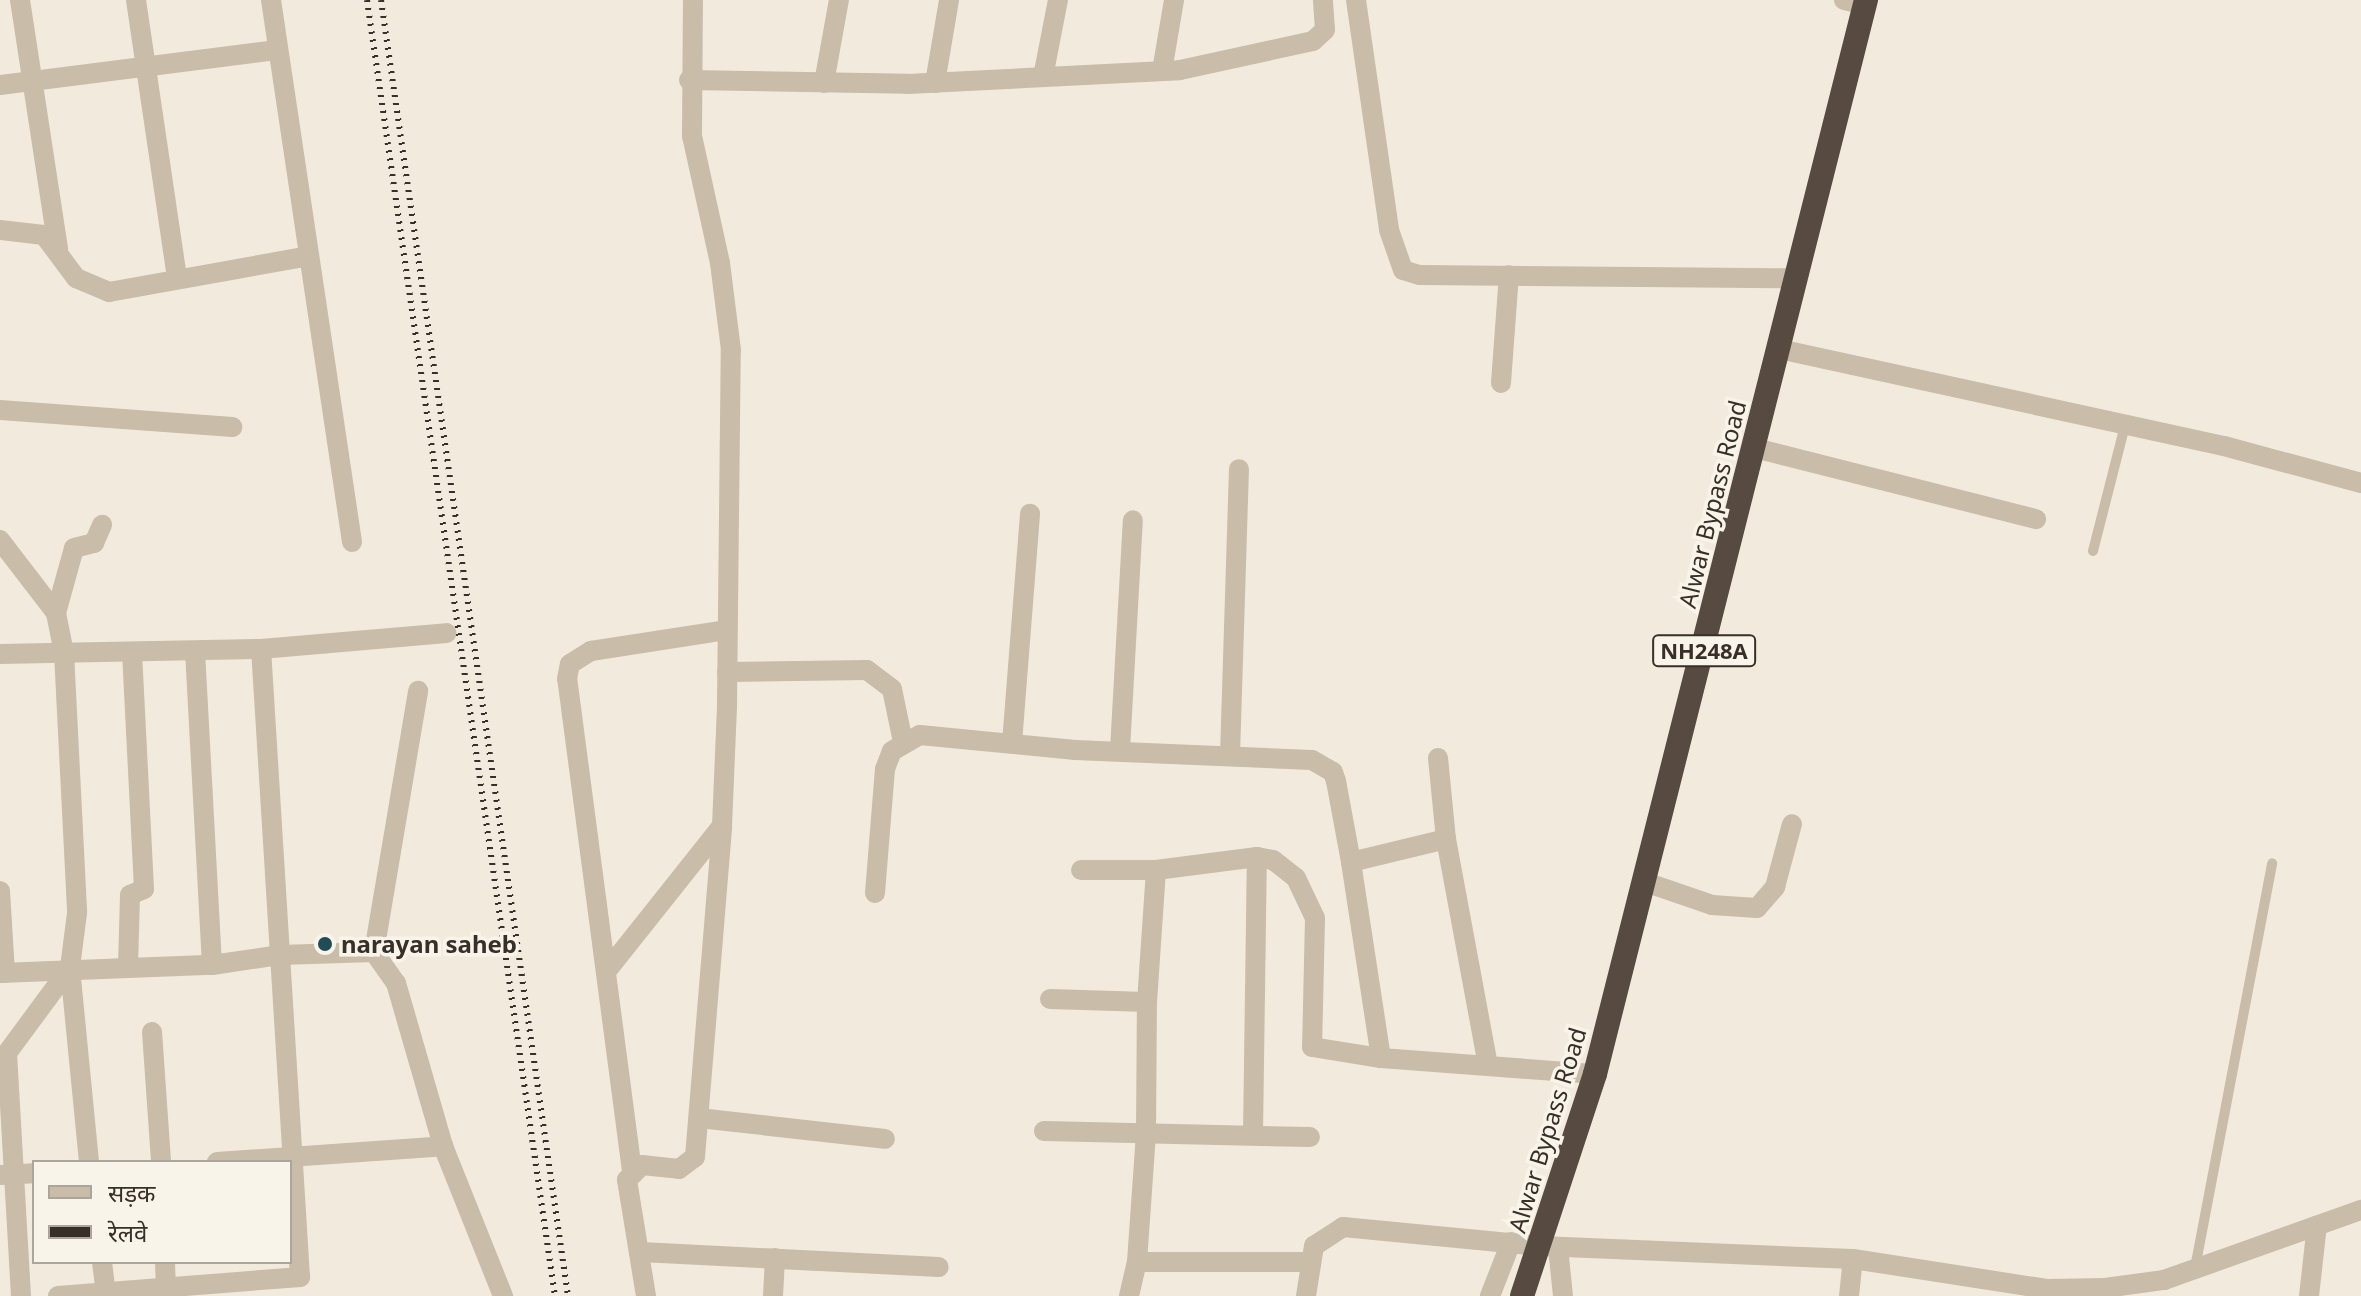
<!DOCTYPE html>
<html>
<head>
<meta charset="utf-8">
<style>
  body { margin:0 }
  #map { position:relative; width:2361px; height:1296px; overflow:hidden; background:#f2ebdd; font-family:"Noto Sans","Noto Sans Devanagari",sans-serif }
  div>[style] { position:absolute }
  .lane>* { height:10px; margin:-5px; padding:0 5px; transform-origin:5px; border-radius:5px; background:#c9bca9 }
  .street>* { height:20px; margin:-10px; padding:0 10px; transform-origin:10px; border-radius:10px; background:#c9bca9 }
  .highway>* { height:24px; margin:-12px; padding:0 12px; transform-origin:12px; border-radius:12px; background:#574a40 }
  .rail>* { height:6px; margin-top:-3px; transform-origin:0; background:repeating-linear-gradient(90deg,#372f29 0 2px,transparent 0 8px) }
  .dots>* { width:22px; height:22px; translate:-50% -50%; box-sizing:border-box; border:4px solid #f9f4e9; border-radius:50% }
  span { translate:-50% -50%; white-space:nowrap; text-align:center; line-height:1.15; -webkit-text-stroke:7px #f9f4e9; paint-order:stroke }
  .shield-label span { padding:2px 6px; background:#f9f4e9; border:2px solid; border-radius:6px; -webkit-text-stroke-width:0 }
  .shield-label { font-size:22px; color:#372f29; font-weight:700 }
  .street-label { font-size:24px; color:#372f29 }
  .poi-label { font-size:24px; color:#372f29; font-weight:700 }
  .left { translate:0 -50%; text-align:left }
  .legend { position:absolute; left:32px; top:1160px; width:260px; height:104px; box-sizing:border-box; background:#f9f4e9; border:2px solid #aba59c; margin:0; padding:10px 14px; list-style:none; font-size:24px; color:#372f29 }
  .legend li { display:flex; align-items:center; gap:16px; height:40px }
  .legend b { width:40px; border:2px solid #aba59c }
</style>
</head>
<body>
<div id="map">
  <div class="lane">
    <i style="left:2093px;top:551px;width:130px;rotate:-75.7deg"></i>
    <i style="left:2195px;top:1268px;width:412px;rotate:-79.2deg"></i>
  </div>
  <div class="street">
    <i style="left:20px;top:0;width:252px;rotate:81.3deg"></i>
    <i style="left:136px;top:0;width:280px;rotate:81.6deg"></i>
    <i style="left:271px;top:0;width:548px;rotate:81.5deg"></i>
    <i style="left:1356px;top:0;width:232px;rotate:81.8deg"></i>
    <i style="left:1389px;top:230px;width:42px;rotate:70.7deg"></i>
    <i style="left:1403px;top:270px;width:17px;rotate:17deg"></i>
    <i style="left:1419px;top:275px;width:377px;rotate:0.5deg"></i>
    <i style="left:1844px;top:0;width:22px;rotate:13deg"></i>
    <i style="left:1162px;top:71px;width:72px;rotate:-80.4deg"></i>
    <i style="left:1043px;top:77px;width:78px;rotate:-79deg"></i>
    <i style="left:689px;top:80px;width:219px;rotate:1deg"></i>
    <i style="left:908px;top:84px;width:272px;rotate:-2.9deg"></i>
    <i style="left:1180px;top:70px;width:136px;rotate:-12.3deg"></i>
    <i style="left:1313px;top:41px;width:16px;rotate:-43deg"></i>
    <i style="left:1325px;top:30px;width:30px;rotate:-94deg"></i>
    <i style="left:824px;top:83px;width:84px;rotate:-79.8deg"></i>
    <i style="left:935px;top:83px;width:84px;rotate:-80.4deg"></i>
    <i style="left:0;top:85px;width:280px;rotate:-7.2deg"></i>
    <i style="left:0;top:230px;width:44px;rotate:6.5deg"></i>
    <i style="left:44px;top:235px;width:54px;rotate:53.3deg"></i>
    <i style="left:76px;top:278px;width:36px;rotate:23deg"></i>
    <i style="left:109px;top:292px;width:203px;rotate:-10.2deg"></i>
    <i style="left:1779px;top:349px;width:455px;rotate:12.3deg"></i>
    <i style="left:2224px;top:446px;width:142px;rotate:15.1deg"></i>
    <i style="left:1501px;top:383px;width:108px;rotate:-85.8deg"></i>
    <i style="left:0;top:410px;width:233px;rotate:4.2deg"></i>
    <i style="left:1755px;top:448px;width:290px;rotate:14.2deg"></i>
    <i style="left:0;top:540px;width:92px;rotate:52.5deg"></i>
    <i style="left:56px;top:613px;width:41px;rotate:78.7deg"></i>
    <i style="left:64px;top:653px;width:260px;rotate:87.1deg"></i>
    <i style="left:77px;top:913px;width:55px;rotate:97.3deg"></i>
    <i style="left:70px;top:968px;width:195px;rotate:84.4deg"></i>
    <i style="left:56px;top:613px;width:67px;rotate:-74.5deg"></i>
    <i style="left:74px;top:548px;width:21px;rotate:-14deg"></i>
    <i style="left:94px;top:543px;width:20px;rotate:-66deg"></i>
    <i style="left:195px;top:651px;width:314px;rotate:86.9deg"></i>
    <i style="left:0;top:654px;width:261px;rotate:-1.1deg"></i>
    <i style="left:261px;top:649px;width:186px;rotate:-4.9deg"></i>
    <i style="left:727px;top:672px;width:140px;rotate:-0.8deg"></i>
    <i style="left:867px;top:670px;width:31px;rotate:37deg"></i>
    <i style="left:892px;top:689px;width:54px;rotate:78.3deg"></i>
    <i style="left:1012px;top:743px;width:230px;rotate:-85.5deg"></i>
    <i style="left:1120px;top:750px;width:230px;rotate:-86.8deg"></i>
    <i style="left:1230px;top:755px;width:286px;rotate:-88.2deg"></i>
    <i style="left:1438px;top:758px;width:81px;rotate:84.4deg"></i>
    <i style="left:1446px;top:839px;width:230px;rotate:79.5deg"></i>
    <i style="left:1351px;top:862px;width:198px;rotate:81.3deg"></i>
    <i style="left:1081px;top:870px;width:75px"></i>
    <i style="left:1156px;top:870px;width:102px;rotate:-7.3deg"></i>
    <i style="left:1257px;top:857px;width:16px;rotate:11deg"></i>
    <i style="left:1273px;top:860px;width:29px;rotate:38deg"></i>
    <i style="left:1296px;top:878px;width:44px;rotate:64.6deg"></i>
    <i style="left:1315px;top:918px;width:129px;rotate:91.3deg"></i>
    <i style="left:1312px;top:1047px;width:70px;rotate:9.1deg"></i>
    <i style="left:1381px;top:1058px;width:215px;rotate:4.3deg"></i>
    <i style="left:1645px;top:882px;width:71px;rotate:18.9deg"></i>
    <i style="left:1712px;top:905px;width:45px;rotate:3.8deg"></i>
    <i style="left:1757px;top:908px;width:28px;rotate:-49deg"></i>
    <i style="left:1775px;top:887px;width:65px;rotate:-74.9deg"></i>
    <i style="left:0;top:891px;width:82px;rotate:86.5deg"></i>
    <i style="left:875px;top:893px;width:124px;rotate:-85.4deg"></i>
    <i style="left:885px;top:769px;width:19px;rotate:-69deg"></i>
    <i style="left:892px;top:751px;width:32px;rotate:-30deg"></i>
    <i style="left:920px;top:735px;width:156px;rotate:5.5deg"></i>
    <i style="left:1075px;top:750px;width:237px;rotate:2.4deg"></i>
    <i style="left:1312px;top:760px;width:24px;rotate:30deg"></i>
    <i style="left:1333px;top:772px;width:9px;rotate:72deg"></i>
    <i style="left:1336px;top:781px;width:82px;rotate:79.5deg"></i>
    <i style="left:1351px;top:862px;width:98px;rotate:-13.6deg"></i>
    <i style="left:374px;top:952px;width:265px;rotate:-80.4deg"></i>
    <i style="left:128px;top:967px;width:72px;rotate:-88.4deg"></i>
    <i style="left:130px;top:895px;width:15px;rotate:-23deg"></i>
    <i style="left:144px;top:889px;width:237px;rotate:-92.9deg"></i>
    <i style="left:609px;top:968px;width:181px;rotate:-51.5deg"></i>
    <i style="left:0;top:973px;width:212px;rotate:-2.2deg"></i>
    <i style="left:212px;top:965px;width:69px;rotate:-8.4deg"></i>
    <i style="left:280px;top:955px;width:94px;rotate:-1.8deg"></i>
    <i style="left:374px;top:952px;width:38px;rotate:55deg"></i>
    <i style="left:396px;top:983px;width:170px;rotate:73.9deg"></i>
    <i style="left:443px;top:1146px;width:162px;rotate:68.2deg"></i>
    <i style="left:1050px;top:999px;width:97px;rotate:1.8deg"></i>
    <i style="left:152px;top:1032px;width:130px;rotate:86deg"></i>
    <i style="left:699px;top:1118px;width:187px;rotate:6.4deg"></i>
    <i style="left:1044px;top:1131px;width:266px;rotate:1.3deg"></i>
    <i style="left:1253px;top:1135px;width:278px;rotate:-89.2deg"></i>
    <i style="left:217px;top:1162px;width:227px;rotate:-4deg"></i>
    <i style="left:632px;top:1171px;width:496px;rotate:-97.5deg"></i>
    <i style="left:567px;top:679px;width:15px;rotate:-79deg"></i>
    <i style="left:570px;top:664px;width:25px;rotate:-32deg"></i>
    <i style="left:591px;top:651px;width:138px;rotate:-8.8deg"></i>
    <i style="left:0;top:1175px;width:34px;rotate:-3deg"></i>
    <i style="left:1558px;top:1247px;width:49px;rotate:84.2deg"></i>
    <i style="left:641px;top:1252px;width:298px;rotate:2.9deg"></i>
    <i style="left:102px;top:1262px;width:34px;rotate:83deg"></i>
    <i style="left:165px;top:1262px;width:26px;rotate:88deg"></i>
    <i style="left:1137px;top:1262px;width:173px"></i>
    <i style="left:21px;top:1296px;width:243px;rotate:-93.3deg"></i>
    <i style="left:7px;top:1053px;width:106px;rotate:-53.5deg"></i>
    <i style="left:58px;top:1296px;width:243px;rotate:-4.5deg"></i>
    <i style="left:300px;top:1277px;width:629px;rotate:-93.55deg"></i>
    <i style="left:646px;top:1296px;width:118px;rotate:-99.3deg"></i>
    <i style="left:627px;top:1180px;width:21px;rotate:-45deg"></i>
    <i style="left:642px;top:1165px;width:37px;rotate:6deg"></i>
    <i style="left:679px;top:1169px;width:20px;rotate:-37deg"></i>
    <i style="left:695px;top:1157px;width:332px;rotate:-85.3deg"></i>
    <i style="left:722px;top:826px;width:119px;rotate:-87.6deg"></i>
    <i style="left:727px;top:707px;width:357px;rotate:-89.4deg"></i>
    <i style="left:731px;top:350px;width:88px;rotate:-97.2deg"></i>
    <i style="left:720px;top:263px;width:130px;rotate:-102.4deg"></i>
    <i style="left:692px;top:136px;width:136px;rotate:-89.6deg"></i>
    <i style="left:773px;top:1296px;width:38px;rotate:-87deg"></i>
    <i style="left:1129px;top:1296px;width:35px;rotate:-77deg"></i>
    <i style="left:1137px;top:1262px;width:129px;rotate:-86deg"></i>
    <i style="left:1146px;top:1133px;width:131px;rotate:-89.6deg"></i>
    <i style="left:1147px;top:1002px;width:132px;rotate:-86.1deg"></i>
    <i style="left:1306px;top:1296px;width:51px;rotate:-80.9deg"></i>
    <i style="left:1314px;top:1246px;width:35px;rotate:-33deg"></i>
    <i style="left:1343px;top:1227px;width:199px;rotate:5.5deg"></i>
    <i style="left:1541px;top:1246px;width:312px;rotate:2.4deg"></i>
    <i style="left:1853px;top:1259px;width:196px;rotate:8.8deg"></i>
    <i style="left:2047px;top:1289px;width:58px;rotate:-1deg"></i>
    <i style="left:2105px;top:1288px;width:60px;rotate:-7.7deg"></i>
    <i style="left:2164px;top:1280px;width:209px;rotate:-19.6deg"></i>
    <i style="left:1490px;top:1296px;width:58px;rotate:-68.7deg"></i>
    <i style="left:1849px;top:1296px;width:37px;rotate:-84deg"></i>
    <i style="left:2309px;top:1296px;width:71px;rotate:-83.6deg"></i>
  </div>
  <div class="highway">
    <i style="left:1522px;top:1296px;width:234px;rotate:-71.8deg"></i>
    <i style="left:1595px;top:1074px;width:1108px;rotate:-75.84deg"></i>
  </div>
  <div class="rail">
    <i style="left:367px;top:0;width:1310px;rotate:81.75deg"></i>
    <i style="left:381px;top:0;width:1309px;rotate:81.79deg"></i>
  </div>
  <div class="dots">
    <i style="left:325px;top:944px;background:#1f4c57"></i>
  </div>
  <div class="shield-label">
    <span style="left:1704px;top:651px">NH248A</span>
  </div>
  <div class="street-label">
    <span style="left:1712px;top:504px;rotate:-76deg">Alwar Bypass Road</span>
    <span style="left:1547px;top:1130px;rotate:-73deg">Alwar Bypass Road</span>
  </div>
  <div class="poi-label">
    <span class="left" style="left:341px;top:944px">narayan saheb</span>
  </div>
  <ul class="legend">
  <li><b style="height:10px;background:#c9bca9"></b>सड़क</li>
  <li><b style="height:10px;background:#372f29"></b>रेलवे</li>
  </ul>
</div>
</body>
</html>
